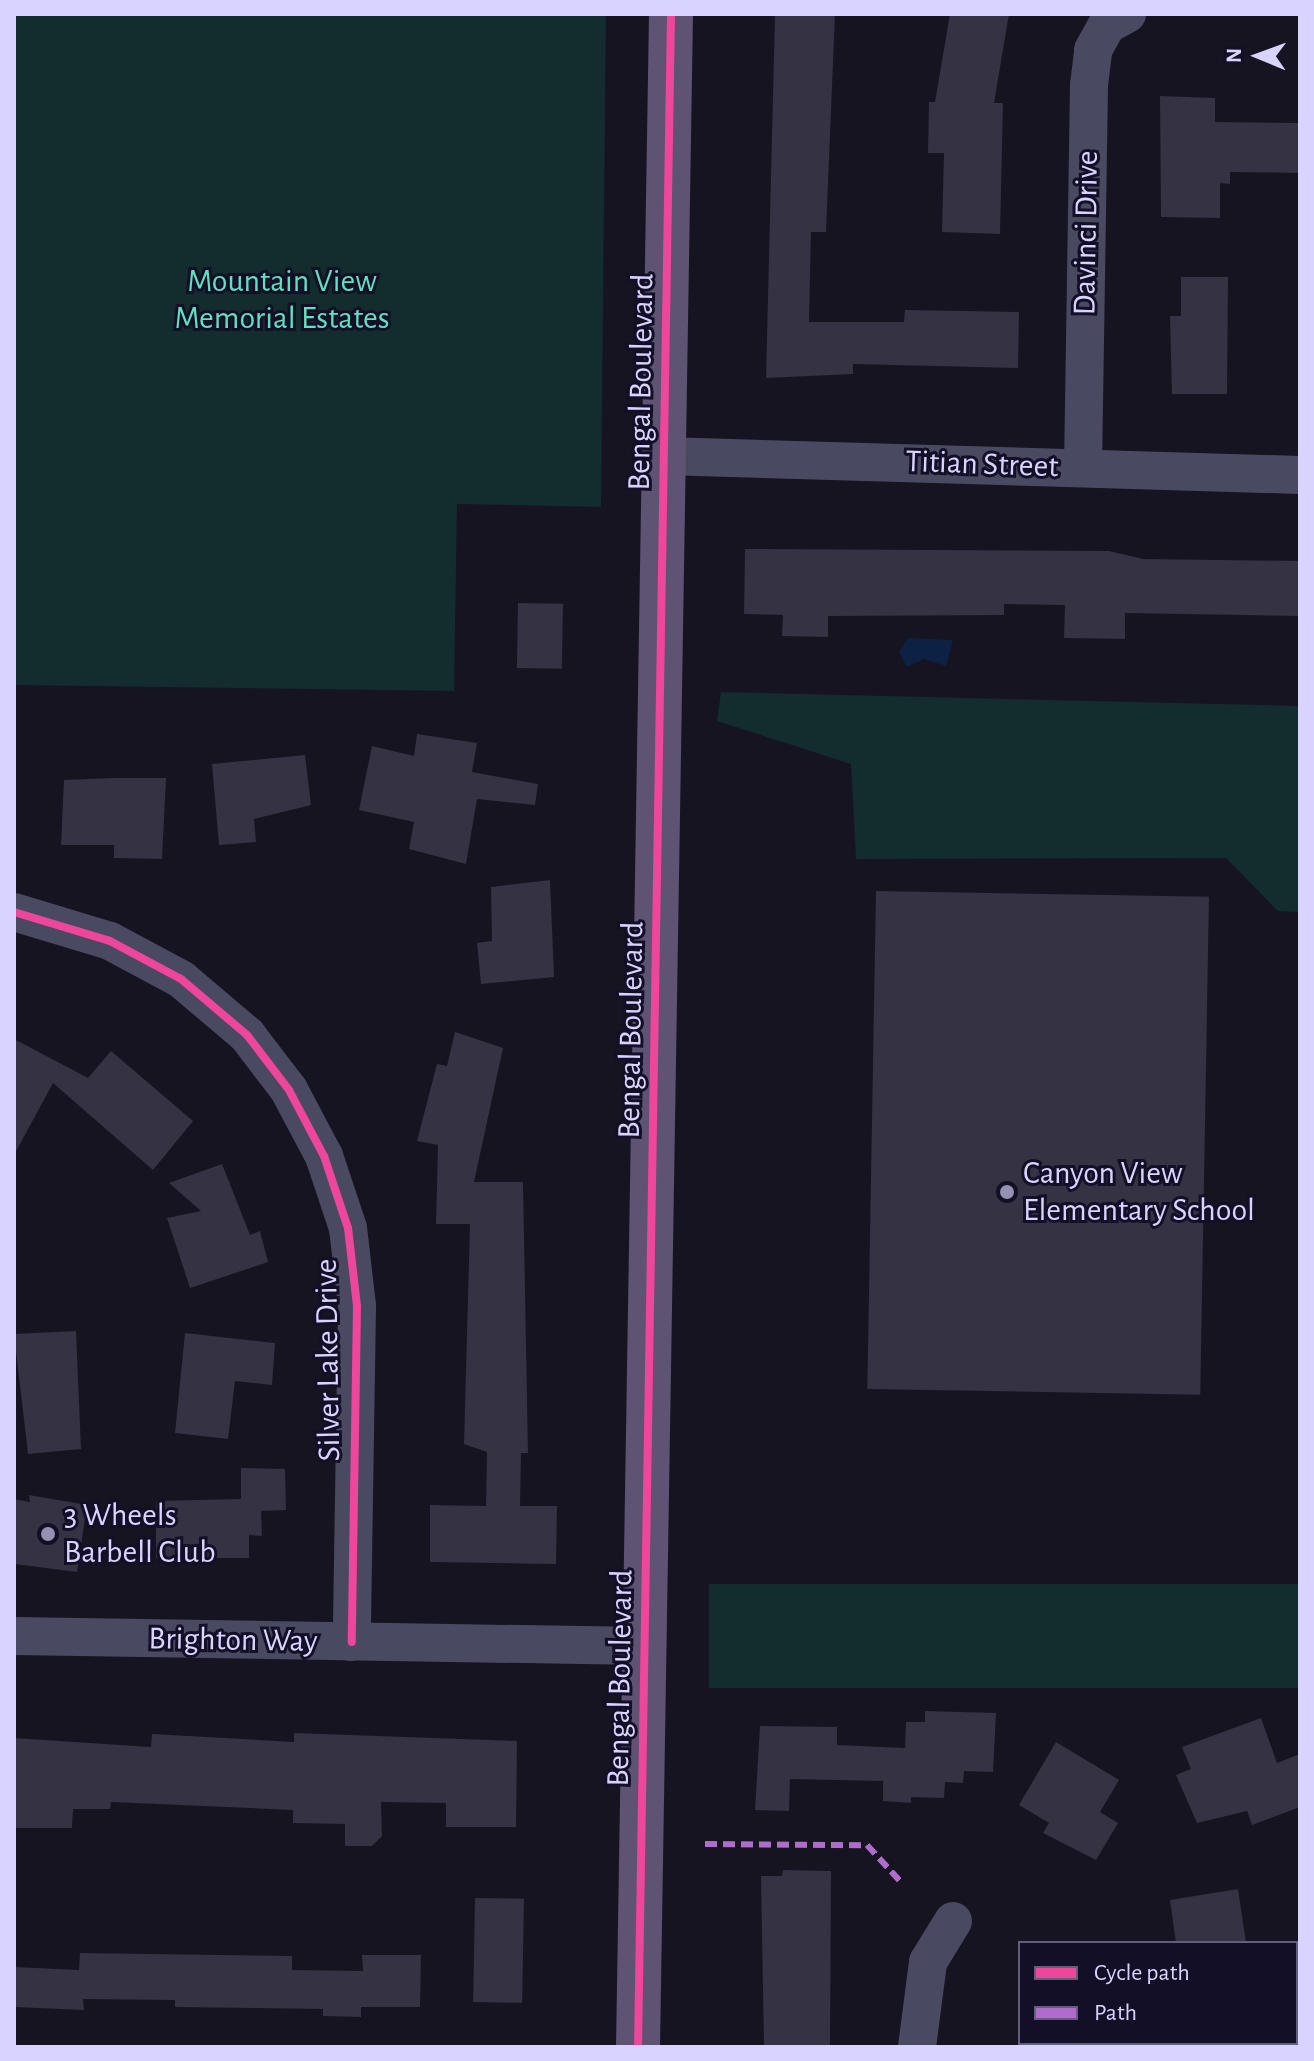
<!DOCTYPE html>
<html>
<head>
<meta charset="utf-8">
<style>
  body { margin:0 }
  #map { position:relative; width:1314px; height:2061px; overflow:hidden; background:#161421; font-family:"Alegreya Sans",sans-serif }
  div>[style] { position:absolute }
  .green>* { inset:0; background:#132c2d; transform-origin:0 0 }
  .water>* { inset:0; background:#0d2144 }
  .building>* { inset:0; background:#343243; transform-origin:0 0 }
  .minor>* { height:38px; margin:-19px; padding:0 19px; transform-origin:19px; border-radius:19px; background:#4a4962 }
  .major>* { height:44px; margin:-22px; padding:0 22px; transform-origin:22px; border-radius:22px; background:#5e5373 }
  .quiet>* { height:6px; margin-top:-3px; transform-origin:0; background:repeating-linear-gradient(90deg,#b06ccc 0 12px,transparent 0 18px) }
  .cycleway>* { height:8px; margin:-4px; padding:0 4px; transform-origin:4px; border-radius:4px; background:#ed469a }
  .dots>* { width:22px; height:22px; translate:-50% -50%; box-sizing:border-box; border:4px solid #130f26; border-radius:50% }
  span { translate:-50% -50%; white-space:nowrap; text-align:center; line-height:1.15; -webkit-text-stroke:6px #130f26; paint-order:stroke }
  .street-label { font-size:32px; color:#d9d4ff }
  .park-label { font-size:32px; color:#5fe0c0 }
  .poi-label { font-size:32px; color:#d9d4ff }
  .left { translate:0 -50%; text-align:left }
  .frame { position:absolute; inset:0; border:16px solid #d9d4ff; pointer-events:none }
  .legend { position:absolute; left:1018px; top:1941px; width:280px; height:104px; box-sizing:border-box; background:#130f26; border:2px solid #625e7d; margin:0; padding:10px 14px; list-style:none; font-size:24px; color:#d9d4ff }
  .legend li { display:flex; align-items:center; gap:16px; height:40px }
  .legend b { width:40px; border:2px solid #625e7d }
  .north { position:absolute; left:1218px; top:16px; width:80px; height:80px; -webkit-text-stroke:6px #130f26; paint-order:stroke; rotate:271deg; font-size:22px; font-weight:700; line-height:32px; text-align:center; color:#d9d4ff }
  .north::after { content:''; display:block; margin:auto; width:28px; height:36px; background:#d9d4ff; clip-path:polygon(50% 0,100% 100%,50% 72%,0 100%) }
</style>
</head>
<body>
<div id="map">
  <div class="green">
    <i style="clip-path:polygon(14px 14px,606px 14px,601px 507px,457px 504px,454px 691px,14px 685px)"></i>
    <i style="clip-path:polygon(721px 692px,1300px 706px,1300px 912px,1278px 911px,1226px 858px,856px 859px,851px 764px,717px 721px)"></i>
    <i style="left:1300px;top:1584px;width:104px;height:591px;rotate:90deg"></i>
  </div>
  <div class="water">
    <i style="clip-path:polygon(908px 638px,953px 640px,946px 666px,924px 659px,907px 667px,899px 652px)"></i>
  </div>
  <div class="building">
    <i style="clip-path:polygon(775px 14px,835px 14px,826px 232px,811px 232px,809px 322px,904px 322px,905px 310px,1019px 312px,1018px 368px,853px 364px,853px 374px,766px 378px)"></i>
    <i style="clip-path:polygon(950px 14px,1009px 14px,994px 103px,1003px 103px,1000px 234px,942px 232px,944px 153px,928px 153px,929px 102px,935px 102px)"></i>
    <i style="clip-path:polygon(1160px 96px,1215px 98px,1215px 122px,1300px 123px,1300px 173px,1230px 172px,1230px 184px,1220px 183px,1220px 218px,1161px 217px)"></i>
    <i style="clip-path:polygon(1181px 277px,1228px 277px,1227px 394px,1172px 394px,1170px 316px,1181px 316px)"></i>
    <i style="clip-path:polygon(745px 549px,1109px 551px,1143px 559px,1300px 561px,1300px 616px,1125px 613px,1125px 639px,1064px 638px,1065px 605px,1004px 604px,1004px 615px,828px 616px,828px 637px,782px 636px,783px 615px,744px 614px)"></i>
    <i style="left:518px;top:603px;width:45px;height:65px;rotate:1deg"></i>
    <i style="clip-path:polygon(417px 734px,477px 743px,472px 772px,538px 784px,535px 805px,477px 799px,466px 864px,409px 849px,414px 822px,359px 810px,372px 746px,414px 756px)"></i>
    <i style="clip-path:polygon(305px 755px,311px 805px,254px 819px,256px 842px,219px 845px,212px 764px)"></i>
    <i style="clip-path:polygon(113px 778px,166px 778px,162px 859px,114px 858px,114px 845px,61px 845px,64px 780px)"></i>
    <i style="clip-path:polygon(550px 880px,554px 977px,481px 984px,477px 943px,492px 941px,491px 887px)"></i>
    <i style="left:876px;top:891px;width:333px;height:498px;rotate:1deg"></i>
    <i style="clip-path:polygon(455px 1032px,503px 1048px,474px 1182px,523px 1182px,528px 1453px,521px 1453px,520px 1506px,557px 1506px,556px 1564px,430px 1562px,430px 1505px,486px 1506px,487px 1452px,464px 1444px,470px 1224px,436px 1224px,438px 1145px,417px 1141px,437px 1064px,447px 1066px)"></i>
    <i style="clip-path:polygon(14px 1039px,88px 1078px,111px 1051px,193px 1121px,153px 1170px,53px 1083px,14px 1155px)"></i>
    <i style="clip-path:polygon(222px 1164px,250px 1235px,260px 1231px,268px 1262px,190px 1288px,167px 1218px,201px 1211px,169px 1183px)"></i>
    <i style="clip-path:polygon(76px 1331px,81px 1449px,28px 1454px,14px 1334px)"></i>
    <i style="clip-path:polygon(185px 1333px,275px 1343px,272px 1385px,235px 1381px,228px 1439px,175px 1433px)"></i>
    <i style="clip-path:polygon(241px 1468px,285px 1469px,286px 1510px,261px 1511px,262px 1536px,249px 1535px,249px 1558px,156px 1558px,156px 1501px,241px 1499px)"></i>
    <i style="clip-path:polygon(29px 1495px,87px 1505px,77px 1572px,14px 1564px,14px 1499px,30px 1502px)"></i>
    <i style="clip-path:polygon(925px 1711px,996px 1713px,993px 1772px,964px 1771px,963px 1783px,945px 1782px,944px 1798px,911px 1797px,911px 1803px,883px 1801px,883px 1781px,790px 1779px,789px 1811px,755px 1810px,760px 1726px,837px 1727px,837px 1745px,905px 1748px,906px 1722px,925px 1722px)"></i>
    <i style="clip-path:polygon(1261px 1718px,1277px 1763px,1300px 1754px,1300px 1807px,1252px 1825px,1247px 1811px,1197px 1823px,1176px 1775px,1191px 1769px,1182px 1747px)"></i>
    <i style="clip-path:polygon(294px 1733px,517px 1741px,516px 1827px,446px 1827px,446px 1803px,381px 1802px,382px 1836px,372px 1846px,345px 1846px,345px 1824px,293px 1823px,293px 1810px,111px 1802px,110px 1809px,73px 1809px,72px 1828px,14px 1828px,14px 1738px,151px 1747px,152px 1734px,294px 1742px)"></i>
    <i style="clip-path:polygon(1056px 1742px,1119px 1780px,1100px 1812px,1118px 1823px,1096px 1860px,1043px 1833px,1049px 1823px,1019px 1805px)"></i>
    <i style="clip-path:polygon(783px 1870px,831px 1871px,830px 2047px,764px 2047px,761px 1876px,782px 1876px)"></i>
    <i style="clip-path:polygon(1238px 1889px,1246px 1943px,1176px 1943px,1170px 1900px)"></i>
    <i style="left:475px;top:1898px;width:49px;height:104px;rotate:1deg"></i>
    <i style="clip-path:polygon(80px 1953px,292px 1956px,292px 1970px,363px 1971px,362px 1955px,421px 1955px,420px 2007px,361px 2007px,361px 2017px,323px 2016px,323px 2009px,175px 2007px,175px 2000px,83px 1999px,84px 2010px,14px 2007px,14px 1967px,79px 1970px)"></i>
  </div>
  <div class="minor">
    <i style="left:664px;top:456px;width:636px;rotate:1.71deg"></i>
    <i style="left:1083px;top:468px;width:383px;rotate:-89.1deg"></i>
    <i style="left:1089px;top:85px;width:35px;rotate:-83deg"></i>
    <i style="left:1093px;top:50px;width:29px;rotate:-61deg"></i>
    <i style="left:1107px;top:25px;width:23px;rotate:-29deg"></i>
    <i style="left:14px;top:912px;width:100px;rotate:16.8deg"></i>
    <i style="left:110px;top:941px;width:81px;rotate:28.2deg"></i>
    <i style="left:181px;top:979px;width:87px;rotate:40.3deg"></i>
    <i style="left:247px;top:1035px;width:69px;rotate:52.6deg"></i>
    <i style="left:289px;top:1090px;width:75px;rotate:62.1deg"></i>
    <i style="left:324px;top:1156px;width:76px;rotate:71.6deg"></i>
    <i style="left:348px;top:1228px;width:79px;rotate:83.4deg"></i>
    <i style="left:357px;top:1306px;width:336px;rotate:90.9deg"></i>
    <i style="left:14px;top:1636px;width:629px;rotate:0.91deg"></i>
    <i style="left:917px;top:2047px;width:86px;rotate:-82.6deg"></i>
    <i style="left:928px;top:1962px;width:48px;rotate:-58.6deg"></i>
  </div>
  <div class="major">
    <i style="left:638px;top:2047px;width:2033px;rotate:-89.07deg"></i>
  </div>
  <div class="quiet">
    <i style="left:705px;top:1844px;width:162px;rotate:0.4deg"></i>
    <i style="left:867px;top:1845px;width:49px;rotate:47.5deg"></i>
  </div>
  <div class="cycleway">
    <i style="left:14px;top:912px;width:100px;rotate:16.8deg"></i>
    <i style="left:110px;top:941px;width:81px;rotate:28.2deg"></i>
    <i style="left:181px;top:979px;width:87px;rotate:40.3deg"></i>
    <i style="left:247px;top:1035px;width:69px;rotate:52.6deg"></i>
    <i style="left:289px;top:1090px;width:75px;rotate:62.1deg"></i>
    <i style="left:324px;top:1156px;width:76px;rotate:71.6deg"></i>
    <i style="left:348px;top:1228px;width:79px;rotate:83.4deg"></i>
    <i style="left:357px;top:1306px;width:336px;rotate:90.9deg"></i>
    <i style="left:638px;top:2047px;width:2033px;rotate:-89.07deg"></i>
  </div>
  <div class="dots">
    <i style="left:1007px;top:1192px;background:#9591b1"></i>
    <i style="left:48px;top:1534px;background:#9591b1"></i>
  </div>
  <div class="street-label">
    <span style="left:1086px;top:233px;rotate:-89deg">Davinci Drive</span>
    <span style="left:641px;top:382px;rotate:-89deg">Bengal Boulevard</span>
    <span style="left:982px;top:464px;rotate:2deg">Titian Street</span>
    <span style="left:631px;top:1030px;rotate:-89deg">Bengal Boulevard</span>
    <span style="left:328px;top:1360px;rotate:-91deg">Silver Lake Drive</span>
    <span style="left:233px;top:1640px;rotate:1deg">Brighton Way</span>
    <span style="left:620px;top:1678px;rotate:-89deg">Bengal Boulevard</span>
  </div>
  <div class="park-label">
    <span style="left:282px;top:300px">Mountain View<br>Memorial Estates</span>
  </div>
  <div class="poi-label">
    <span class="left" style="left:1023px;top:1192px">Canyon View<br>Elementary School</span>
    <span class="left" style="left:64px;top:1534px">3 Wheels<br>Barbell Club</span>
  </div>
  <div class="frame"></div>
  <ul class="legend">
  <li><b style="height:10px;background:#ed469a"></b>Cycle path</li>
  <li><b style="height:10px;background:#b06ccc"></b>Path</li>
  </ul>
  <div class="north">N</div>
</div>
</body>
</html>
